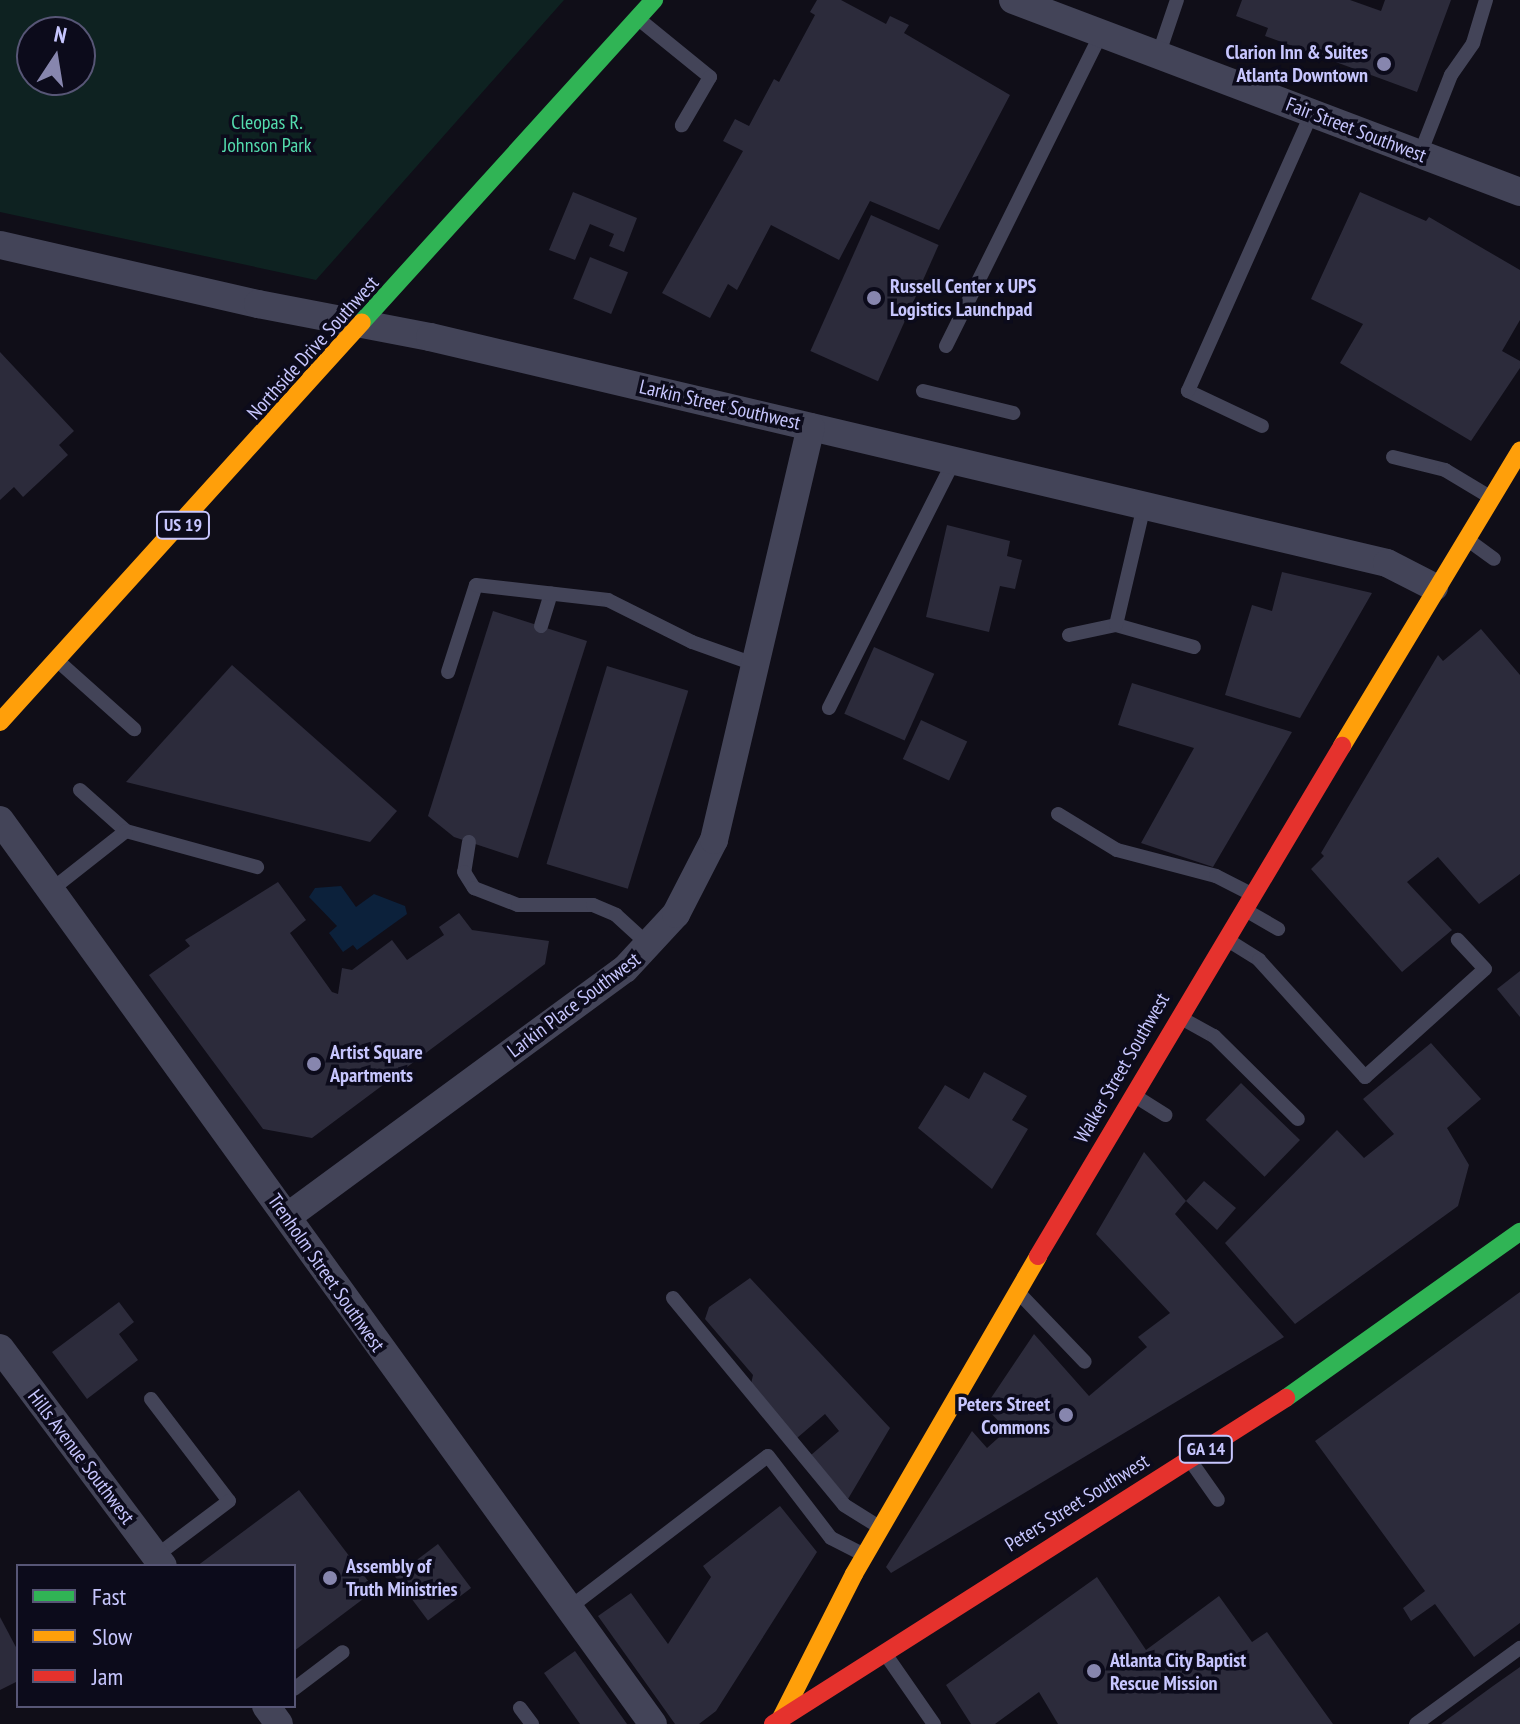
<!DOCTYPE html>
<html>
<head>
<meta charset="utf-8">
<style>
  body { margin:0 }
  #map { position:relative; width:1520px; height:1724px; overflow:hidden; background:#100e18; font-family:"PT Sans Narrow",sans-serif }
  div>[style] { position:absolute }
  .green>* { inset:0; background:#0e2221 }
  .water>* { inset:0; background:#0c213b }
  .building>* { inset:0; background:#2c2b3b; transform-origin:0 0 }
  .lane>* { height:14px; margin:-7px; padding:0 7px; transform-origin:7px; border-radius:7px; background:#434458 }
  .street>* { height:28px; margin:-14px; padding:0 14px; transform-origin:14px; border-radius:14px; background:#434458 }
  .fast>* { height:18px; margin:-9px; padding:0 9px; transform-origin:9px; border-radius:9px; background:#30b455 }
  .slow>* { height:18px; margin:-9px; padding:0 9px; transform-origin:9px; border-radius:9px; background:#ff9f0a }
  .jam>* { height:18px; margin:-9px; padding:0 9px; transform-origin:9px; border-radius:9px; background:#e5322d }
  .dots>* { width:22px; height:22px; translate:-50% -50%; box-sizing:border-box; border:4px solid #0c0b1b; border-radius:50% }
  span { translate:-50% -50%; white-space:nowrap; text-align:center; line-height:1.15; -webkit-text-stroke:7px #0c0b1b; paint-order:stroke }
  .shield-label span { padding:2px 6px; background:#0c0b1b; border:2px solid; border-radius:6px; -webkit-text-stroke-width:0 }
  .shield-label { font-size:18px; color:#c7c6fe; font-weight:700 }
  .poi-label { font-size:20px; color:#c7c6fe; font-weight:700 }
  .right { translate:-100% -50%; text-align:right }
  .left { translate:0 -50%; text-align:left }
  .park-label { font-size:20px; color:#54dcae }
  .street-label { font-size:20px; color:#c7c6fe }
  .legend { position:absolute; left:16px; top:1564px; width:280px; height:144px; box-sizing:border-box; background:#0c0b1b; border:2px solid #575676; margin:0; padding:10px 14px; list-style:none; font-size:24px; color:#c7c6fe }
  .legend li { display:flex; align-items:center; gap:16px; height:40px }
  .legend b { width:40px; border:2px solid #575676 }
  .north { position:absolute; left:16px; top:16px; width:80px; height:80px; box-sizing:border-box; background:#0c0b1b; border:2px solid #575676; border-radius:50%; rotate:12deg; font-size:22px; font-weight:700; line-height:32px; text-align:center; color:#c7c6fe }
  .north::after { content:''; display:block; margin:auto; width:28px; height:36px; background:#8786ae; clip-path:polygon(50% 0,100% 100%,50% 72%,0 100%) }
</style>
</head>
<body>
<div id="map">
  <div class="green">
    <i style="clip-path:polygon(evenodd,0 0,564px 0,316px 280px,0 212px,0 0,32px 32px,80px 32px,80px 80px,32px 80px,32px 32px)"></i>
  </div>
  <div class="water">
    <i style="clip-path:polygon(341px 886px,356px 907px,374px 894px,405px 906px,407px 914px,357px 950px,353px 945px,343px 952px,329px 933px,337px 926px,309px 897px,315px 888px)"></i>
  </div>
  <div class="building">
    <i style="clip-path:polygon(817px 0,841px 0,886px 24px,890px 16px,909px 25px,904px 33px,1010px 95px,939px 230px,870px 201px,839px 260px,771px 225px,737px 290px,728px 284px,710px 318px,662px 293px,743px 151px,723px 141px,735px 119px,749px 126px,774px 79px,779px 82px,815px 15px,810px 12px)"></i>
    <i style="clip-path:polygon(1242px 0,1350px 0,1381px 11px,1385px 0,1451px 0,1417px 92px,1265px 36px,1268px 28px,1236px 16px)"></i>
    <i style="clip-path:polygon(573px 192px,637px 218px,624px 252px,609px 246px,614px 234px,590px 224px,575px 260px,549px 250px)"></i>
    <i style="clip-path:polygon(1360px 192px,1426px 221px,1429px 217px,1520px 270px,1520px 320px,1502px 351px,1520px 361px,1520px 368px,1471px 441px,1340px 363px,1363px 324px,1311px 299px)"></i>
    <i style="left:871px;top:215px;width:74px;height:149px;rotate:24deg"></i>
    <i style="left:590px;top:257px;width:41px;height:45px;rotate:22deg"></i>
    <i style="clip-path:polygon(0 352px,74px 431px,59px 445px,68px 455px,23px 497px,14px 487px,0 500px)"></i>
    <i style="clip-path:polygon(947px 525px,1010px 541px,1007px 556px,1022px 560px,1015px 589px,1000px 586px,989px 632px,926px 617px)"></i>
    <i style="clip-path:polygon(1282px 572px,1372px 593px,1300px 718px,1225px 695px,1252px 605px,1272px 611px)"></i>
    <i style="clip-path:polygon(493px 611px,587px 641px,518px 858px,454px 837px,428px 816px)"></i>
    <i style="clip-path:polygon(1481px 629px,1520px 675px,1520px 874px,1479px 904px,1438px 857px,1407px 882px,1452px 930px,1402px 972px,1311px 869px,1324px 856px,1321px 853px,1438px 655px,1443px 661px)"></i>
    <i style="left:874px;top:647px;width:66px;height:73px;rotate:24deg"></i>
    <i style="clip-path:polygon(232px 665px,397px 811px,370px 842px,126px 782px)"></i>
    <i style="left:607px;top:666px;width:85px;height:207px;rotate:17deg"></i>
    <i style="clip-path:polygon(1132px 683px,1292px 732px,1213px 867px,1141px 843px,1194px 748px,1118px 725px)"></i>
    <i style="left:921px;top:720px;width:51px;height:43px;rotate:25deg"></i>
    <i style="clip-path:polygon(278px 882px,306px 920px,290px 933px,332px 992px,338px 994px,342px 968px,352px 970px,392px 940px,407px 960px,444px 935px,439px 927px,459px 913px,472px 930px,549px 941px,545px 964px,312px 1138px,263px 1129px,149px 975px,190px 946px,185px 940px)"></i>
    <i style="clip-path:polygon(1520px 971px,1520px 1017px,1497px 989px)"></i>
    <i style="clip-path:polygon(1431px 1043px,1481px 1099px,1447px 1128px,1469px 1165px,1458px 1206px,1295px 1324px,1225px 1243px,1337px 1130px,1364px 1158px,1394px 1134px,1363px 1099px)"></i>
    <i style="clip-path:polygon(984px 1072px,1027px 1096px,1012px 1120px,1028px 1129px,992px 1189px,918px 1128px,945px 1085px,969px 1099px)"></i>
    <i style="left:1241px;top:1083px;width:82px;height:51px;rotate:44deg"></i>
    <i style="clip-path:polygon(1144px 1152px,1186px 1201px,1204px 1181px,1236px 1208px,1217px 1230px,1186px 1201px,1175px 1214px,1284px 1337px,891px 1573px,886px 1567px,972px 1431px,987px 1448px,1007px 1430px,985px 1407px,1034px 1334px,1089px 1396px,1147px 1347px,1138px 1337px,1170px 1313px,1096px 1234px)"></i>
    <i style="clip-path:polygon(750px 1278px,890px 1428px,848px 1499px,811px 1455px,839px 1431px,825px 1414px,797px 1438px,751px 1384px,753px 1375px,705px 1319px,709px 1307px)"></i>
    <i style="clip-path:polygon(1520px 1292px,1520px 1623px,1474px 1657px,1435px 1604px,1411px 1621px,1403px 1608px,1425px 1591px,1315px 1441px)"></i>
    <i style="clip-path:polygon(119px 1302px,134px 1322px,119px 1334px,138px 1360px,87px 1399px,52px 1352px)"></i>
    <i style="clip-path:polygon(299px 1490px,375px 1590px,294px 1651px,294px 1566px,197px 1566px)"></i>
    <i style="clip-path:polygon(780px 1506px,817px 1552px,716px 1711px,699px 1724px,675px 1724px,598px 1616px,631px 1593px,668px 1644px,711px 1577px,703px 1566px)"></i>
    <i style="left:438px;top:1544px;width:55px;height:54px;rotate:53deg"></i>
    <i style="clip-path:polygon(1097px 1577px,1146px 1650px,1219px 1596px,1252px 1642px,1267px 1632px,1333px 1724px,1058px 1724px,1039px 1692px,995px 1724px,971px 1724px,946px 1685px)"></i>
    <i style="clip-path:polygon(0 1617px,18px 1651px,18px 1681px,0 1690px)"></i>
    <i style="clip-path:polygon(575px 1651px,627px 1724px,580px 1724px,544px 1673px)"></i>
    <i style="clip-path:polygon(1520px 1667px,1520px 1724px,1441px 1724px,1493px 1686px)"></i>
  </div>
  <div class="lane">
    <i style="left:641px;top:21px;width:89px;rotate:39.1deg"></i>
    <i style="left:710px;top:77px;width:56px;rotate:120.3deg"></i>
    <i style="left:1158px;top:56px;width:59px;rotate:-71.3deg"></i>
    <i style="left:1420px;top:154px;width:85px;rotate:-68.6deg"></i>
    <i style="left:1451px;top:75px;width:39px;rotate:-55deg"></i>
    <i style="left:1473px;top:43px;width:45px;rotate:-73.2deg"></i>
    <i style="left:946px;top:346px;width:348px;rotate:-63.6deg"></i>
    <i style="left:923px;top:391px;width:93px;rotate:13.7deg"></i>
    <i style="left:1262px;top:426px;width:82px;rotate:-154.7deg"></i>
    <i style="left:1188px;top:391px;width:304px;rotate:-66deg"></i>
    <i style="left:1393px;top:457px;width:54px;rotate:14deg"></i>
    <i style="left:1445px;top:470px;width:52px;rotate:31deg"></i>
    <i style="left:1468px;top:540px;width:32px;rotate:36deg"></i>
    <i style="left:1116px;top:625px;width:81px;rotate:15.8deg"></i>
    <i style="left:541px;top:626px;width:34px;rotate:-73deg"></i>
    <i style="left:1069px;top:635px;width:48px;rotate:-12deg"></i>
    <i style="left:1116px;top:625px;width:122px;rotate:-76.8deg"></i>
    <i style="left:59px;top:662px;width:101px;rotate:41.8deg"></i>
    <i style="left:448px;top:672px;width:91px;rotate:-72.2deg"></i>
    <i style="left:476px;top:585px;width:133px;rotate:6.5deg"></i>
    <i style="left:608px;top:600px;width:94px;rotate:26.6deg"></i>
    <i style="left:692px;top:642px;width:66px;rotate:19.5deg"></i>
    <i style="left:829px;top:708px;width:277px;rotate:-63.2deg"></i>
    <i style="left:80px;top:790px;width:62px;rotate:41.7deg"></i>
    <i style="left:126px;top:831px;width:136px;rotate:15.4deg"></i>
    <i style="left:1058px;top:814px;width:69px;rotate:31.4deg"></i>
    <i style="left:1117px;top:850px;width:102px;rotate:14.7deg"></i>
    <i style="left:1216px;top:876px;width:39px;rotate:27deg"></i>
    <i style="left:469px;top:842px;width:30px;rotate:99deg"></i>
    <i style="left:464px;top:872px;width:19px;rotate:58deg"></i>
    <i style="left:474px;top:888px;width:47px;rotate:21.1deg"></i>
    <i style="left:518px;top:905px;width:75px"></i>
    <i style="left:593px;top:905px;width:25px;rotate:23deg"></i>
    <i style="left:616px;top:915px;width:46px;rotate:42.4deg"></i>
    <i style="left:51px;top:890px;width:95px;rotate:-38.2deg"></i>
    <i style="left:1247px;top:911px;width:36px;rotate:30deg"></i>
    <i style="left:1226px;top:939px;width:39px;rotate:32deg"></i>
    <i style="left:1259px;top:960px;width:158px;rotate:47.8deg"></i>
    <i style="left:1365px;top:1077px;width:161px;rotate:-42deg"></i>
    <i style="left:1485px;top:969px;width:40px;rotate:-133deg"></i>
    <i style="left:1181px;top:1018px;width:38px;rotate:29deg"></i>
    <i style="left:1214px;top:1036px;width:118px;rotate:44.7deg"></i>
    <i style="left:1135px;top:1096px;width:36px;rotate:32deg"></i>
    <i style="left:1019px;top:1293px;width:95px;rotate:46.3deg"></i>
    <i style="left:673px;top:1298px;width:268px;rotate:50.4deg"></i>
    <i style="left:844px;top:1505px;width:39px;rotate:32deg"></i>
    <i style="left:151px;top:1399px;width:128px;rotate:52.6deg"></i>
    <i style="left:229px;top:1501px;width:91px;rotate:143deg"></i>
    <i style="left:1192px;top:1463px;width:45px;rotate:54.9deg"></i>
    <i style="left:569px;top:1608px;width:250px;rotate:-37.4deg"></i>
    <i style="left:768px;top:1456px;width:103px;rotate:52.5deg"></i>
    <i style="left:831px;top:1538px;width:38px;rotate:27deg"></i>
    <i style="left:886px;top:1655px;width:84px;rotate:55.2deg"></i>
    <i style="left:294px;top:1689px;width:61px;rotate:-37.1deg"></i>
    <i style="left:520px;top:1708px;width:20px;rotate:53deg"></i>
    <i style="left:1416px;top:1724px;width:129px;rotate:-36.2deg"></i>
  </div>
  <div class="street">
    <i style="left:1013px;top:0;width:542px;rotate:20.74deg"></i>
    <i style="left:0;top:245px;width:265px;rotate:12.9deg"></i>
    <i style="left:258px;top:304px;width:175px;rotate:10.9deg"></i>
    <i style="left:430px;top:337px;width:983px;rotate:13.29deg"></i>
    <i style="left:1387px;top:563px;width:53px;rotate:27.1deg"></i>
    <i style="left:0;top:820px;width:1115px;rotate:54.16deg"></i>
    <i style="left:287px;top:1217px;width:419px;rotate:-36.3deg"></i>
    <i style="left:625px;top:969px;width:75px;rotate:-47.2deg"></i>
    <i style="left:676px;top:914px;width:83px;rotate:-62.8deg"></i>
    <i style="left:714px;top:840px;width:424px;rotate:-76.8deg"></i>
    <i style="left:0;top:1348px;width:272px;rotate:53.2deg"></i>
    <i style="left:266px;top:1706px;width:22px;rotate:54deg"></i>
  </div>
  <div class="fast">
    <i style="left:362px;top:322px;width:435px;rotate:-47.8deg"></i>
    <i style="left:1286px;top:1398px;width:287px;rotate:-35.4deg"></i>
  </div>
  <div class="slow">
    <i style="left:0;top:722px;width:539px;rotate:-47.85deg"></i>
    <i style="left:1342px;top:746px;width:345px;rotate:-58.9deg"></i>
    <i style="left:781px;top:1718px;width:161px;rotate:-63.1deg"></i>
    <i style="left:854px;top:1574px;width:367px;rotate:-59.9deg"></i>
  </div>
  <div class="jam">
    <i style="left:1038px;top:1256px;width:594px;rotate:-59.2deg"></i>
    <i style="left:773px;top:1724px;width:608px;rotate:-32.44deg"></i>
  </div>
  <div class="dots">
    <i style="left:1384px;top:64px;background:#8786ae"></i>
    <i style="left:874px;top:298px;background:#8786ae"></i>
    <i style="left:314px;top:1064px;background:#8786ae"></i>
    <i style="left:1066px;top:1415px;background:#8786ae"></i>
    <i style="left:330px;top:1578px;background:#8786ae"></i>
    <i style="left:1094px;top:1671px;background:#8786ae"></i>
  </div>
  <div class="shield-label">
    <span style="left:183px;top:525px">US 19</span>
    <span style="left:1206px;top:1449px">GA 14</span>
  </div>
  <div class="poi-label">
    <span class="right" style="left:1368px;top:64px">Clarion Inn &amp; Suites<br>Atlanta Downtown</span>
    <span class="left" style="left:890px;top:298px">Russell Center x UPS<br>Logistics Launchpad</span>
    <span class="left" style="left:330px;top:1064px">Artist Square<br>Apartments</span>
    <span class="right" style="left:1050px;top:1416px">Peters Street<br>Commons</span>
    <span class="left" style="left:346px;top:1578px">Assembly of<br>Truth Ministries</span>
    <span class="left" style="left:1110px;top:1672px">Atlanta City Baptist<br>Rescue Mission</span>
  </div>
  <div class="park-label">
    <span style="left:267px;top:134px">Cleopas R.<br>Johnson Park</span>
  </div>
  <div class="street-label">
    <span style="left:1356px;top:130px;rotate:21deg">Fair Street Southwest</span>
    <span style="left:313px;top:348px;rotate:-48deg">Northside Drive Southwest</span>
    <span style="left:720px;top:405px;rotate:13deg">Larkin Street Southwest</span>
    <span style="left:574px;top:1005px;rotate:-37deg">Larkin Place Southwest</span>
    <span style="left:1122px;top:1068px;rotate:-60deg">Walker Street Southwest</span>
    <span style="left:326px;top:1273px;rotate:55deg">Trenholm Street Southwest</span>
    <span style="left:81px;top:1457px;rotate:53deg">Hills Avenue Southwest</span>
    <span style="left:1077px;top:1503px;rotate:-32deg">Peters Street Southwest</span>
  </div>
  <ul class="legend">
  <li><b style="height:10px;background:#30b455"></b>Fast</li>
  <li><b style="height:10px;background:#ff9f0a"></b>Slow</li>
  <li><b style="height:10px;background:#e5322d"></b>Jam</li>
  </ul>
  <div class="north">N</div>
</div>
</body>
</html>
